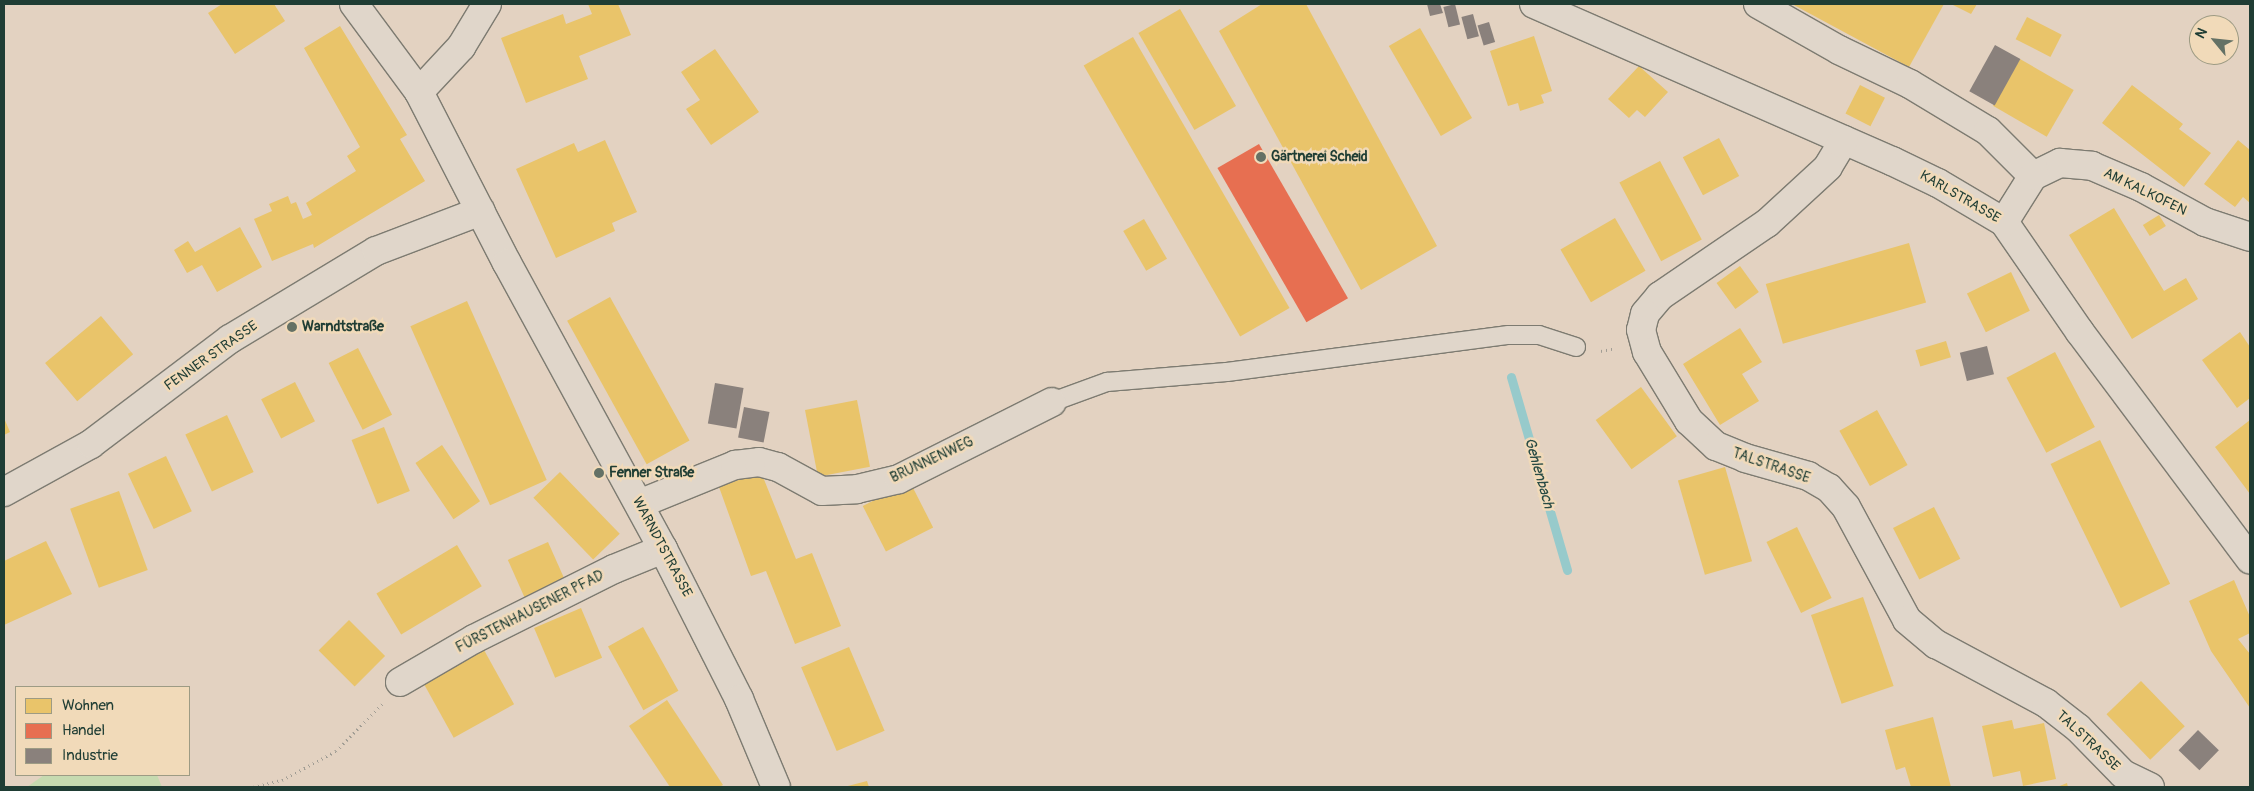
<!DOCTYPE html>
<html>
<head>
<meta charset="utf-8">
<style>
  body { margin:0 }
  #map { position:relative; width:2254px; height:791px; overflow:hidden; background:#e3d2c1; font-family:Pangolin,sans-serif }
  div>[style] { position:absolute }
  .green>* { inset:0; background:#c6dab0 }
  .homes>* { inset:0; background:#e9c46a; transform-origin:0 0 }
  .shops>* { inset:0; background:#e76f51; transform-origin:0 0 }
  .industry>* { inset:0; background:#8a817c; transform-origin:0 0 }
  .stream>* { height:9px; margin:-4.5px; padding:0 4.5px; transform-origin:4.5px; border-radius:4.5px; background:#97cacb }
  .path>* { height:3px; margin-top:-1.5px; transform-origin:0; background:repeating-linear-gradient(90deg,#a19d94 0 1px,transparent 0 5px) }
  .roads { filter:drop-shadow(1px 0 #7d7b71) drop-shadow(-1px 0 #7d7b71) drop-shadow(0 1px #7d7b71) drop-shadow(0 -1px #7d7b71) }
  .service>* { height:18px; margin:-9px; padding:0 9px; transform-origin:9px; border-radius:9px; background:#e0d6ca }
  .minor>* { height:28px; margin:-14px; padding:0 14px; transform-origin:14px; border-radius:14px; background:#e0d6ca }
  .tertiary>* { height:28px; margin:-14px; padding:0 14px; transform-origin:14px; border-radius:14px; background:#e0d6ca }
  .secondary>* { height:28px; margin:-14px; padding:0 14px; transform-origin:14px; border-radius:14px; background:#e0d6ca }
  .dots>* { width:14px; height:14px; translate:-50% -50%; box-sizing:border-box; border:2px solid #f1dab9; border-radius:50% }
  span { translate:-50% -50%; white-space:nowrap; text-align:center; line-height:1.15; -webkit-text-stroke:5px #f1dab9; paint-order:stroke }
  .poi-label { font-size:14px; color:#1f3d34; font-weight:700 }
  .left { translate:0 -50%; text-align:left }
  .street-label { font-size:14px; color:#1f3d34 }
  .water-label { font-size:15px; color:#284b44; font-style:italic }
  .frame { position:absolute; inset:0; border:5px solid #1f3d34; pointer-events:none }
  .legend { position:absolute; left:15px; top:686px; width:175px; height:90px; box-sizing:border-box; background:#f1dab9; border:1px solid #9d9b84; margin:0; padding:6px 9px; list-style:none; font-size:15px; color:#1f3d34 }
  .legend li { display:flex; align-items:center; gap:10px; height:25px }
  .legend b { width:25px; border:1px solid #9d9b84 }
  .north { position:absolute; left:2189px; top:15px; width:50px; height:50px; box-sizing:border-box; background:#f1dab9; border:1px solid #9d9b84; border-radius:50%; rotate:298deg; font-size:14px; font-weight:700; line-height:20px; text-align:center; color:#1f3d34 }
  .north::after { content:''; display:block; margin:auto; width:18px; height:22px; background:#647165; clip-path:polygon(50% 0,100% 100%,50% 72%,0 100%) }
</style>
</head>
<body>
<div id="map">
  <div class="green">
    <i style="clip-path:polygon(44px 775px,157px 775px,162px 787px,27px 787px)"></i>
  </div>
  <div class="homes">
    <i style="clip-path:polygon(222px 4px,274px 4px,285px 21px,235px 54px,208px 13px)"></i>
    <i style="clip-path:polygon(588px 4px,618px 4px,631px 35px,579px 56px,588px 79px,526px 103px,501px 38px,563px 14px,566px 24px,592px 14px)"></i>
    <i style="clip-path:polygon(1262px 4px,1306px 4px,1437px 246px,1361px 290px,1219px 31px)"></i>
    <i style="clip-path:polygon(1792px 4px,1944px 4px,1909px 67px)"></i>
    <i style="clip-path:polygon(1951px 4px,1977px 4px,1971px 14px)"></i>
    <i style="left:1180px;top:9px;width:112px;height:48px;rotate:60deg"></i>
    <i style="left:2027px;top:17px;width:39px;height:25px;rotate:27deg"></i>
    <i style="clip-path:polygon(340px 26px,407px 135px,400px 139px,425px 181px,314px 248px,313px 244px,272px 261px,254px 219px,272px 211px,269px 204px,288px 196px,291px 204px,296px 202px,303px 219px,312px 215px,306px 203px,356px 171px,347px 156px,360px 147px,304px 48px)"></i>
    <i style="left:1420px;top:28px;width:104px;height:36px;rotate:60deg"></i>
    <i style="clip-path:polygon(1534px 36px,1552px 91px,1541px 95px,1544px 103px,1520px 111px,1518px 103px,1508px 106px,1490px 51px)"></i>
    <i style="left:1133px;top:37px;width:313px;height:57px;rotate:60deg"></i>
    <i style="clip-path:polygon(715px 49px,759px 112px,711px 145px,686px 109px,700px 100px,681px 72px)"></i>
    <i style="left:2020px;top:59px;width:62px;height:54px;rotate:30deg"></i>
    <i style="clip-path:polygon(1639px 66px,1668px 92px,1645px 117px,1637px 110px,1629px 118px,1608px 99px)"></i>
    <i style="left:1860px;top:85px;width:28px;height:32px;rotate:27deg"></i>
    <i style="clip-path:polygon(2132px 85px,2183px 124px,2179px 129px,2211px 153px,2184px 187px,2102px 123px)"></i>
    <i style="left:1719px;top:138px;width:43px;height:41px;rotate:62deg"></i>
    <i style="clip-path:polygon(605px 140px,637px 212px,612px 223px,615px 231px,556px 258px,516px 169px,574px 143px,578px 152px)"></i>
    <i style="clip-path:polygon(2238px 140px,2250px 150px,2250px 203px,2243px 197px,2235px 207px,2204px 184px)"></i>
    <i style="left:1660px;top:161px;width:89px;height:46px;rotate:62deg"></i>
    <i style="clip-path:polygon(2114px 208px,2164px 291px,2186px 278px,2198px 299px,2132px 339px,2069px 235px)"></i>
    <i style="left:2159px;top:215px;width:13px;height:19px;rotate:58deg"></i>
    <i style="left:1615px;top:218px;width:61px;height:63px;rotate:60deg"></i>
    <i style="left:1144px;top:219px;width:46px;height:24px;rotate:60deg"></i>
    <i style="clip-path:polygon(240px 227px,262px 267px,217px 292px,202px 265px,187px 273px,174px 250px,188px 241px,195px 252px)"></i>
    <i style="left:1909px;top:243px;width:62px;height:149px;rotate:74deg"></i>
    <i style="left:1740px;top:266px;width:32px;height:29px;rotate:54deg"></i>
    <i style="left:2011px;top:272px;width:43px;height:49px;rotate:64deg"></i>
    <i style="left:610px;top:297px;width:164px;height:49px;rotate:61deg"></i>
    <i style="left:467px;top:301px;width:196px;height:62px;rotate:66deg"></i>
    <i style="left:101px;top:316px;width:50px;height:73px;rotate:50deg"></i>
    <i style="clip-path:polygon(1740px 328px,1762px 362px,1742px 374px,1759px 401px,1720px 425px,1683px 364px)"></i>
    <i style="clip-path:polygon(2240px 332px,2250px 347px,2250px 398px,2237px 408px,2202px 360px)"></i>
    <i style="left:1946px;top:341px;width:17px;height:32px;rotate:73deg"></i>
    <i style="left:358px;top:348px;width:75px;height:33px;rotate:63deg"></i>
    <i style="left:2055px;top:352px;width:85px;height:55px;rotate:62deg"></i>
    <i style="left:295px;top:382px;width:44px;height:38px;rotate:63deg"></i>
    <i style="left:1641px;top:387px;width:61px;height:56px;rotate:54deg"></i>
    <i style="left:857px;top:400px;width:68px;height:53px;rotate:79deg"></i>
    <i style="left:1877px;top:410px;width:63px;height:43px;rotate:61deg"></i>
    <i style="left:227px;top:415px;width:63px;height:46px;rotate:65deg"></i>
    <i style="clip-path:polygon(4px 418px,10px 432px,4px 435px)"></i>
    <i style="clip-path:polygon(2250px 420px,2250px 494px,2215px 447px)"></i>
    <i style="left:384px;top:427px;width:69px;height:35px;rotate:68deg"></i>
    <i style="left:2100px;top:440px;width:160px;height:55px;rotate:64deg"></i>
    <i style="left:442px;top:445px;width:68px;height:32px;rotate:56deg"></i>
    <i style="left:166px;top:456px;width:61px;height:42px;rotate:65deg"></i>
    <i style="left:1725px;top:467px;width:98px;height:49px;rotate:74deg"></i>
    <i style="left:560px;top:472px;width:86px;height:37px;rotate:46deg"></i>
    <i style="clip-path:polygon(761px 472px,796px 559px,812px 553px,841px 626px,795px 644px,766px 571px,751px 576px,719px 487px)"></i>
    <i style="left:910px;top:482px;width:51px;height:53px;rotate:63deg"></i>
    <i style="left:119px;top:491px;width:84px;height:52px;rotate:70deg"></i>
    <i style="left:1934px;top:507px;width:58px;height:46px;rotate:63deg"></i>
    <i style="left:1797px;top:527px;width:79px;height:34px;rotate:64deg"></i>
    <i style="clip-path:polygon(46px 541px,72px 594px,4px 625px,4px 561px)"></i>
    <i style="left:548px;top:542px;width:44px;height:44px;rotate:66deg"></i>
    <i style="left:457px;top:545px;width:48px;height:94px;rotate:59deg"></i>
    <i style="clip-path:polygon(2234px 580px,2250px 617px,2250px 633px,2238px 639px,2250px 654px,2250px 708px,2211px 651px,2189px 601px)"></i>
    <i style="left:1863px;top:597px;width:94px;height:55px;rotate:71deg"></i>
    <i style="left:581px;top:608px;width:54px;height:51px;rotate:67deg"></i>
    <i style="left:349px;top:620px;width:51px;height:43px;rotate:45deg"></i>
    <i style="left:643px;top:627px;width:73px;height:40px;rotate:61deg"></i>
    <i style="left:849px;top:647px;width:91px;height:52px;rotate:67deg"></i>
    <i style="left:484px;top:650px;width:62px;height:69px;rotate:61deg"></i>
    <i style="left:2141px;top:681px;width:63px;height:48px;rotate:46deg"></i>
    <i style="clip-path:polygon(667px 700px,723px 785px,719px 787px,670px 787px,629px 726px)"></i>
    <i style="clip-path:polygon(1933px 717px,1951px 787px,1911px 787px,1905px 767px,1896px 770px,1885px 730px)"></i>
    <i style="clip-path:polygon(2012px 720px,2014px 729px,2044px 723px,2056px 779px,2023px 786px,2020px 771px,1993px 777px,1982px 726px)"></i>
    <i style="clip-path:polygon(867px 781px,869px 787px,844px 787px)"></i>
    <i style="clip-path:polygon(2067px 783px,2068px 787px,2057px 787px)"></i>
  </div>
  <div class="shops">
    <i style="left:1259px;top:144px;width:178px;height:48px;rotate:60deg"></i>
  </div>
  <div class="industry">
    <i style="clip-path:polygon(1427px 4px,1440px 4px,1443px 13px,1430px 16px)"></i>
    <i style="left:1455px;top:4px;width:21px;height:12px;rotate:76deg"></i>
    <i style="left:1473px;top:14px;width:23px;height:12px;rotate:75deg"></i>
    <i style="left:1489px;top:22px;width:21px;height:12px;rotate:73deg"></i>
    <i style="left:1995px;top:45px;width:29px;height:53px;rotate:29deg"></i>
    <i style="left:1987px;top:346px;width:29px;height:28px;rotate:76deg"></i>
    <i style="left:715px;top:383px;width:29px;height:41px;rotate:10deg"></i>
    <i style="left:744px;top:407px;width:26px;height:31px;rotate:11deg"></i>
    <i style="left:2198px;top:730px;width:29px;height:28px;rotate:44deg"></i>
  </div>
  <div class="stream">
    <i style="left:1511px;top:377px;width:201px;rotate:73.8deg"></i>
  </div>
  <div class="path">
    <i style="left:1601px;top:351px;width:15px;rotate:-11deg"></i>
    <i style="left:253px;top:787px;width:30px;rotate:-14deg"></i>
    <i style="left:282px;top:780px;width:61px;rotate:-28.2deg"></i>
    <i style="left:336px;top:751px;width:66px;rotate:-45.6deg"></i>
  </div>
  <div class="roads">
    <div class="service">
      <i style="left:1052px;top:402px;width:59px;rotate:-20deg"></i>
      <i style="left:1107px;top:382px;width:120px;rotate:-4.8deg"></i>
      <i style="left:1227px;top:372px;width:284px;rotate:-7.5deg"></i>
      <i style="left:1509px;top:335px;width:30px"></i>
      <i style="left:1539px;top:335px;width:39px;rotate:18deg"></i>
    </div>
    <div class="minor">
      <i style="left:1534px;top:4px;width:391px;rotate:23.7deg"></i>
      <i style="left:1892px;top:161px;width:51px;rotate:25.6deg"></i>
      <i style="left:1938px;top:183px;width:77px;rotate:30.6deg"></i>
      <i style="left:2004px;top:222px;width:134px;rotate:55.4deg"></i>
      <i style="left:2080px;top:332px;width:284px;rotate:53.2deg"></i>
      <i style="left:1758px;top:4px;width:93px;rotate:29.6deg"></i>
      <i style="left:1839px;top:50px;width:79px;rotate:25.6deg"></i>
      <i style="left:1910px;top:84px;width:91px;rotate:31.1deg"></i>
      <i style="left:1988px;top:131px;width:64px;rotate:45deg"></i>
      <i style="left:1844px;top:140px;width:31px;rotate:121deg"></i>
      <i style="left:1828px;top:167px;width:83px;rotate:137.4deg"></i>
      <i style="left:1767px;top:223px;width:130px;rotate:145.7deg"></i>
      <i style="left:1660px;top:296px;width:23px;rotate:130deg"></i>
      <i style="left:1645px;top:314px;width:16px;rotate:104deg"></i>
      <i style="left:1641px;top:330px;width:23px;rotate:75deg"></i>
      <i style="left:1647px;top:352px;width:81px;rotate:58.7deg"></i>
      <i style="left:1689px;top:421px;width:37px;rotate:43deg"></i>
      <i style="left:1716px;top:446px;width:31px;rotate:22deg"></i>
      <i style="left:1745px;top:458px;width:66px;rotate:15.9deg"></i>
      <i style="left:1808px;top:476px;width:24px;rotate:30deg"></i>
      <i style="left:1829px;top:488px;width:25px;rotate:48deg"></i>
      <i style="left:1846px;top:507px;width:128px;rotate:61.6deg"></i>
      <i style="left:1907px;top:620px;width:38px;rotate:40deg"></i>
      <i style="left:1936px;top:644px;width:125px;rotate:28.2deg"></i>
      <i style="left:2046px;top:703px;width:41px;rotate:38deg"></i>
      <i style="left:2078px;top:728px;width:64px;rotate:45.6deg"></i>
      <i style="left:2123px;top:774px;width:30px;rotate:26deg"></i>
      <i style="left:2004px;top:222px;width:54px;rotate:-57.8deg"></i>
      <i style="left:2033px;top:176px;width:30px;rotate:-26deg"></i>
      <i style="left:2060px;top:163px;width:32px;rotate:5deg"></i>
      <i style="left:2092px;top:166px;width:53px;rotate:23.2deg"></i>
      <i style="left:2141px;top:187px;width:73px;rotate:28.7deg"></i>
      <i style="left:2205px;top:222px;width:47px;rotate:18.4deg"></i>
      <i style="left:4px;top:492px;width:99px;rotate:-28.9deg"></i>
      <i style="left:91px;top:444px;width:174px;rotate:-37.1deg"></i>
      <i style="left:230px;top:339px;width:170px;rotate:-31.1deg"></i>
      <i style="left:376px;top:251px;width:112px;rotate:-20.9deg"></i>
      <i style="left:639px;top:504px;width:104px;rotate:-22.1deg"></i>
      <i style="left:735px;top:465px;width:24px;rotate:-7deg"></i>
      <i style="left:759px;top:462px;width:20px;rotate:15deg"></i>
      <i style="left:778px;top:467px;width:50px;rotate:28.6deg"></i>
      <i style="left:822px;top:491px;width:35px;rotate:-3deg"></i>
      <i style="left:857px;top:489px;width:43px;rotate:-13.4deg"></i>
      <i style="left:899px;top:479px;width:171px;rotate:-26.7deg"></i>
      <i style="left:400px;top:682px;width:86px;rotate:-30.2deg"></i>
      <i style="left:474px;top:639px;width:157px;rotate:-26.6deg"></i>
      <i style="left:614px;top:569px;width:53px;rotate:-22.2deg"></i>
    </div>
    <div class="tertiary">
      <i style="left:419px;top:92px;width:62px;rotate:-47deg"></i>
      <i style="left:461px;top:47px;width:50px;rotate:-58.8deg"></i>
    </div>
    <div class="secondary">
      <i style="left:354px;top:4px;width:109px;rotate:53.5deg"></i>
      <i style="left:419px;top:92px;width:192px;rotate:62.8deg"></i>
      <i style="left:507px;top:263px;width:326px;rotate:61.4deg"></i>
      <i style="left:663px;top:549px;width:168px;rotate:63.1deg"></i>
      <i style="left:739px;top:699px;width:95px;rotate:67.2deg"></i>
    </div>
  </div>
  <div class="dots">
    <i style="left:1261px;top:157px;background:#647165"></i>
    <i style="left:292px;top:327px;background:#647165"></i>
    <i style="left:599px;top:473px;background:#647165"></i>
  </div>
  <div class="poi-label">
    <span class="left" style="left:1271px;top:157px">Gärtnerei Scheid</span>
    <span class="left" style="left:302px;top:327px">Warndtstraße</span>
    <span class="left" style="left:609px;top:473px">Fenner Straße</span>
  </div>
  <div class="street-label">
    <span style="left:2145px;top:192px;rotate:26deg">AM KALKOFEN</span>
    <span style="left:1960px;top:197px;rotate:30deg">KARLSTRASSE</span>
    <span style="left:211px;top:356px;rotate:-35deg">FENNER STRASSE</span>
    <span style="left:932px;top:460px;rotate:-25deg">BRUNNENWEG</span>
    <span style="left:1771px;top:466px;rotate:19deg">TALSTRASSE</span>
    <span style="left:662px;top:547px;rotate:62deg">WARNDTSTRASSE</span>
    <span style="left:530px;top:612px;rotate:-27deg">FÜRSTENHAUSENER PFAD</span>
    <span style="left:2088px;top:741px;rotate:43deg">TALSTRASSE</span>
  </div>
  <div class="water-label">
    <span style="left:1539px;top:473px;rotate:74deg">Gehlenbach</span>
  </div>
  <div class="frame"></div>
  <ul class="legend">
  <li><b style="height:14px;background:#e9c46a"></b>Wohnen</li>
  <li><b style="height:14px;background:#e76f51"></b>Handel</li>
  <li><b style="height:14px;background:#8a817c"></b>Industrie</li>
  </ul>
  <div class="north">N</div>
</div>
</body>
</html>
